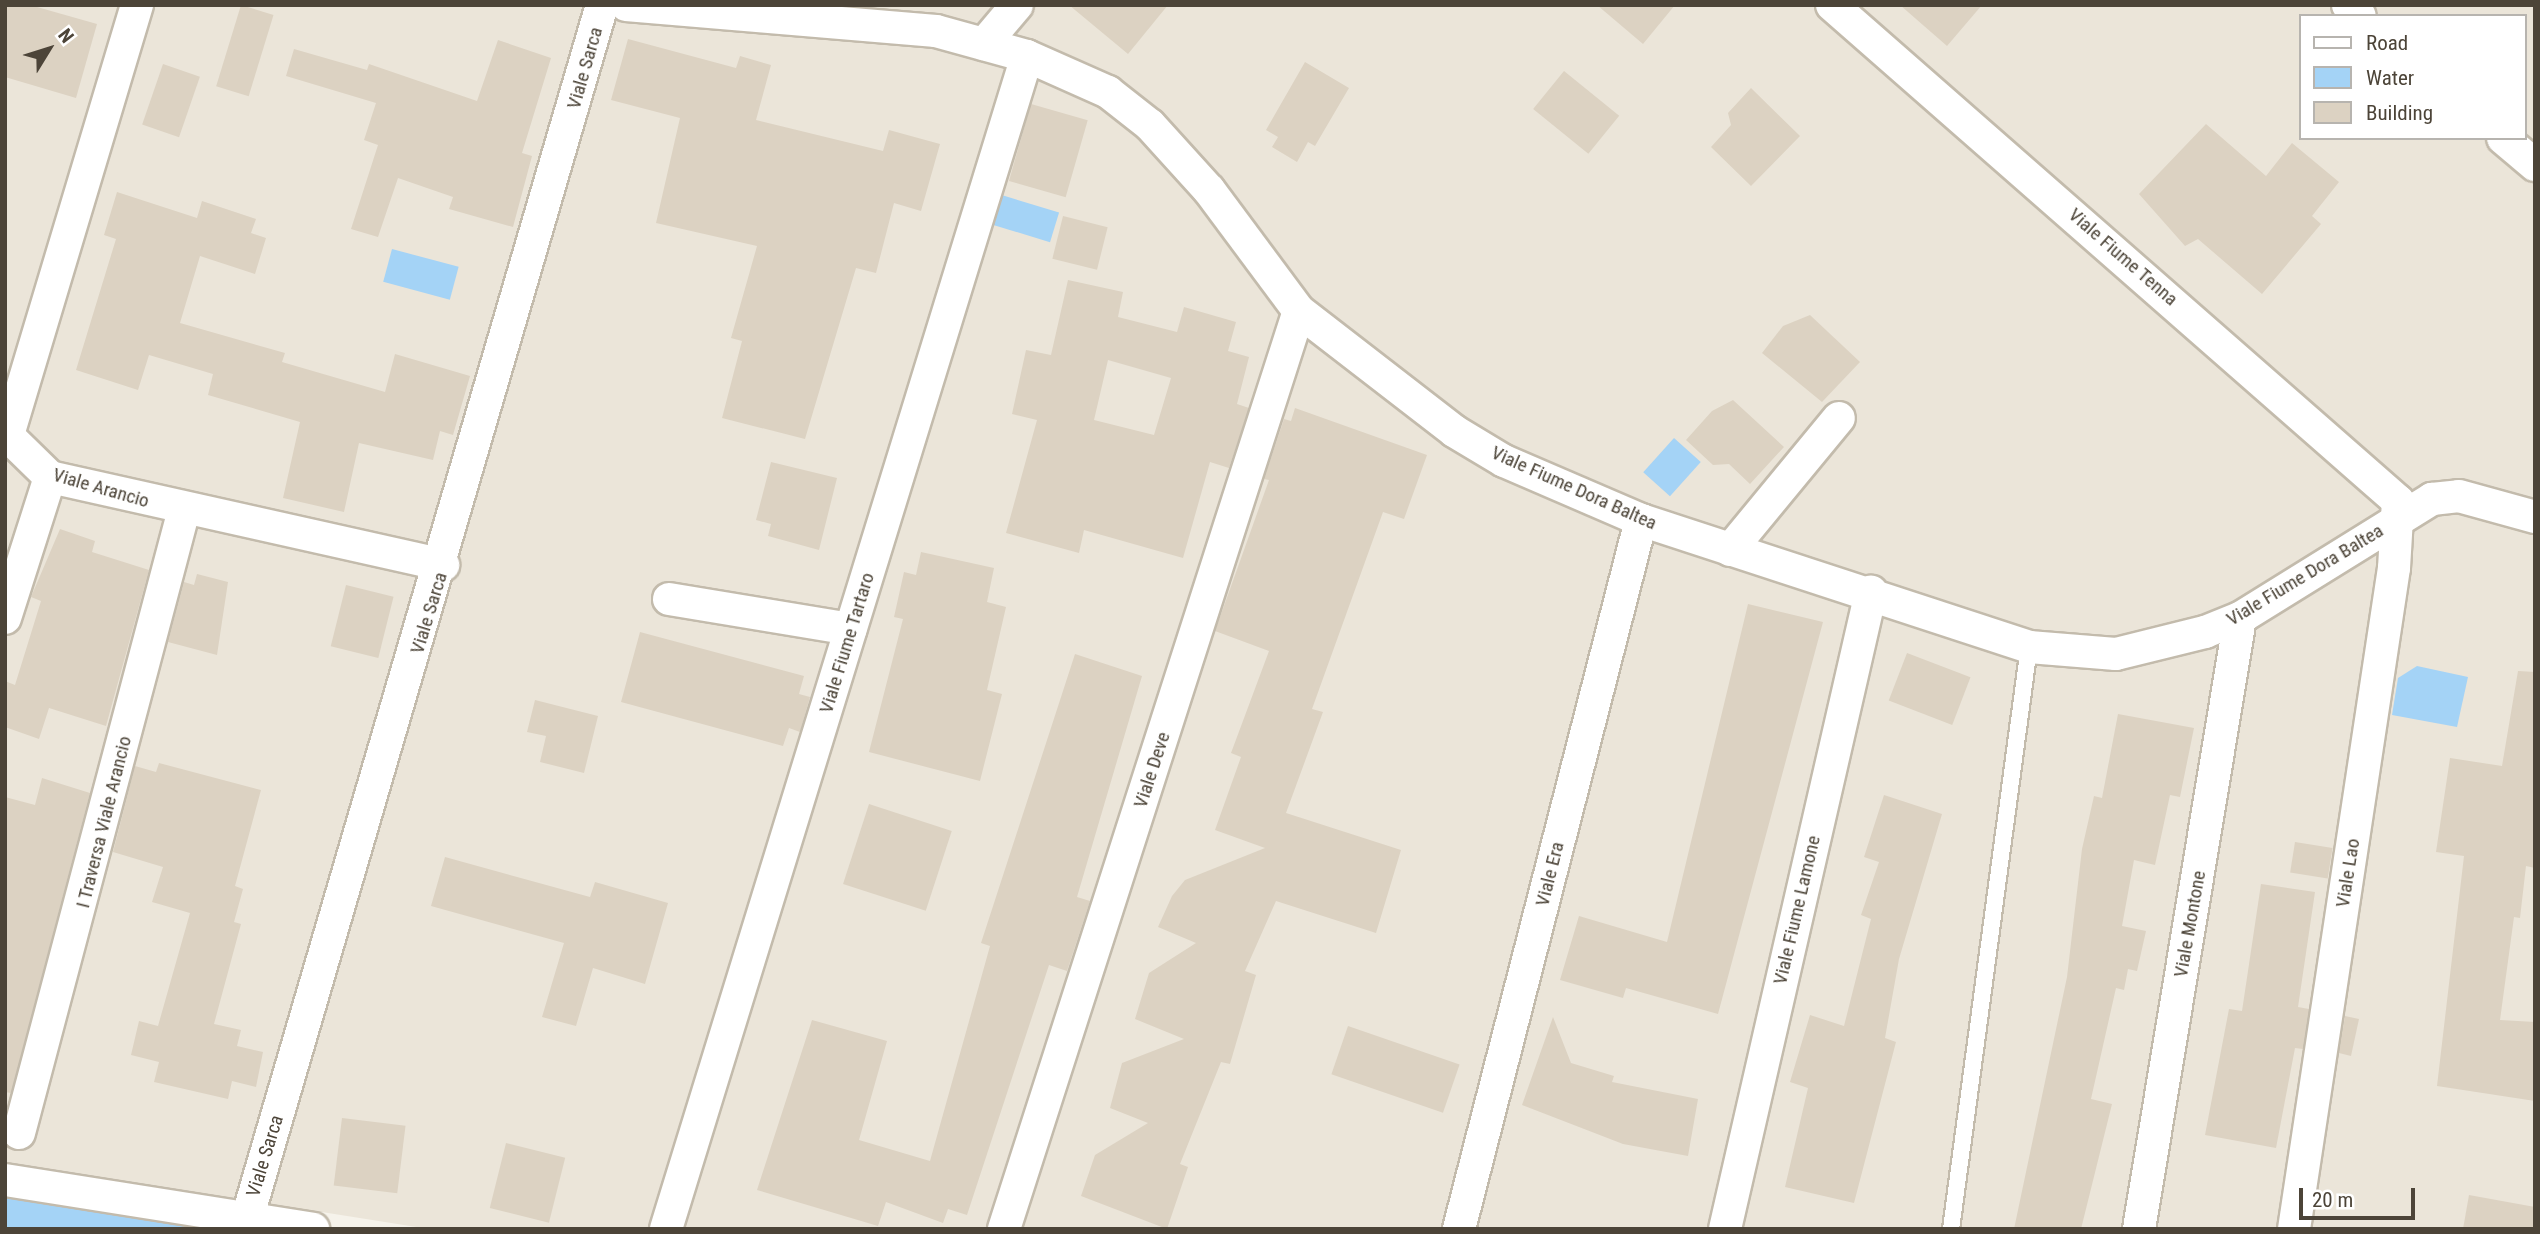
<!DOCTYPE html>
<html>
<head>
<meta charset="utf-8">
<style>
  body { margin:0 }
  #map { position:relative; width:2540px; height:1234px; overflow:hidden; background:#f6f3eb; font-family:"Roboto Condensed",sans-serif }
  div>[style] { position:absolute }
  .residential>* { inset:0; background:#ebe5d9 }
  .water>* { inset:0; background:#a4d3f6; transform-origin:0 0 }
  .building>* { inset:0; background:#dcd2c2; transform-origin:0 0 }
  .roads { filter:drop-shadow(2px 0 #c3bbac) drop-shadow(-2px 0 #c3bbac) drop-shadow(0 2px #c3bbac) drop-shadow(0 -2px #c3bbac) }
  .service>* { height:16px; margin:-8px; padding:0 8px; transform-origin:8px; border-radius:8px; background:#fff }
  .minor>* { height:32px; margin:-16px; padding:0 16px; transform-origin:16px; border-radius:16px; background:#fff }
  span { translate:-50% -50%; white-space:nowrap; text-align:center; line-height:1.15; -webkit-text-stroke:7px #fff; paint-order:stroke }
  .street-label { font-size:19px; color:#4c4438 }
  .frame { position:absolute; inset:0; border:7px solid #4c4438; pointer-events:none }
  .legend { position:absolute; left:2299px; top:14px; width:228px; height:126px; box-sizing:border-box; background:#fff; border:2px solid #b7b4af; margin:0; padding:9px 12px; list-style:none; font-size:21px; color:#4c4438 }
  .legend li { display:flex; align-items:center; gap:14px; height:35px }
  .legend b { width:35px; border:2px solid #b7b4af }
  .north { position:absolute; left:14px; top:14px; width:70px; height:70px; -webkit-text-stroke:5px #fff; paint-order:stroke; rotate:52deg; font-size:19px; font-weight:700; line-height:28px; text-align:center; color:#4c4438 }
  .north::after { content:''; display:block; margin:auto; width:24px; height:32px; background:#4c4438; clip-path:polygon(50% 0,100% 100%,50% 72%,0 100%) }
  .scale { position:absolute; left:2299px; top:1188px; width:116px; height:32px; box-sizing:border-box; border:4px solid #4c4438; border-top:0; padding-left:9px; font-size:21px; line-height:24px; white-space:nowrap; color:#4c4438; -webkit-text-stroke:5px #fff; paint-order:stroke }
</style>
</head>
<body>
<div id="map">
  <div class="residential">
    <i style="clip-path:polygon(evenodd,5px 5px,2535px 5px,2535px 1229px,429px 1229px,5px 1162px,5px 5px,2300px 16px,2524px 16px,2524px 138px,2300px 138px,2300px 16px)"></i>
  </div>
  <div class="water">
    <i style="left:995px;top:193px;width:67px;height:31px;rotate:17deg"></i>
    <i style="left:392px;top:249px;width:69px;height:34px;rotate:15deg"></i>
    <i style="left:1674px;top:438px;width:36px;height:46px;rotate:42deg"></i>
    <i style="clip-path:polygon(2417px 666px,2468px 677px,2457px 727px,2392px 715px,2398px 678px)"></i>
    <i style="clip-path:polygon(5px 1195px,220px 1229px,5px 1229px)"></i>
  </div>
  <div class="building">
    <i style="clip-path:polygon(5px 5px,30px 5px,97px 24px,76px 98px,5px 77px)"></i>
    <i style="left:241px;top:5px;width:34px;height:85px;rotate:17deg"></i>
    <i style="clip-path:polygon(1069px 5px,1168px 5px,1128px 54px)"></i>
    <i style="clip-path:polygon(1597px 5px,1675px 5px,1643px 44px)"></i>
    <i style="clip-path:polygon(1900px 5px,1982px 5px,1947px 46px)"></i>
    <i style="clip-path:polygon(628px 39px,736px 68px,740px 56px,771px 65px,756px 120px,883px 151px,889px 130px,940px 144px,921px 211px,894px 203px,876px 273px,856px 268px,805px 439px,722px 418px,742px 341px,731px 338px,757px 246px,656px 223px,680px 118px,611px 100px)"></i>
    <i style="clip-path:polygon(498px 40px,551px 58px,522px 153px,532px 156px,513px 227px,449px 209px,453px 197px,398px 178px,378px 237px,351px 229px,378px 145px,364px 140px,376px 103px,286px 76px,294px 49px,367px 70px,369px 64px,477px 101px)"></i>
    <i style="clip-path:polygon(1305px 62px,1349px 88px,1315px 146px,1308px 142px,1297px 162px,1272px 147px,1278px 137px,1266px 130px)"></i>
    <i style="left:163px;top:64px;width:39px;height:64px;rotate:19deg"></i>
    <i style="left:1564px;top:71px;width:71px;height:49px;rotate:39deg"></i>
    <i style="clip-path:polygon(1751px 88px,1800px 136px,1751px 186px,1711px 147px,1731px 125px,1728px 113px)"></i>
    <i style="left:1031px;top:104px;width:59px;height:80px;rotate:16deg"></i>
    <i style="clip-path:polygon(2206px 124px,2266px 176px,2292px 143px,2339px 182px,2312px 216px,2321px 224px,2262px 294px,2198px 239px,2185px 246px,2139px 194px)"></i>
    <i style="clip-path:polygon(117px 192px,197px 218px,202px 201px,256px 219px,251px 233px,266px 238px,255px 274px,200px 256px,180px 323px,285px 353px,282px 362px,385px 392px,395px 354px,470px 376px,453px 435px,440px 431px,433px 460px,359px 443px,344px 512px,283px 498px,300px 422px,208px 395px,213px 374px,149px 355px,138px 390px,76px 370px,116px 239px,104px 235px)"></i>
    <i style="left:1063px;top:216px;width:46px;height:44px;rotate:14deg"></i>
    <i style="clip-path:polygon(evenodd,1068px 280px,1123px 292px,1118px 317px,1177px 332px,1184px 307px,1236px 322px,1228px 351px,1249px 357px,1237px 404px,1249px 408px,1229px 468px,1210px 462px,1183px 558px,1084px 530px,1079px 553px,1006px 533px,1037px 420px,1012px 414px,1026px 350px,1051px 355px,1068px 280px,1108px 360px,1171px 378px,1154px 435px,1094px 420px,1108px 360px)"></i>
    <i style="clip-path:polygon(1810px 315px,1860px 362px,1822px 402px,1762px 353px,1783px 326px)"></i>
    <i style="clip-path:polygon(1733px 400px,1784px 447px,1750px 484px,1729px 464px,1713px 465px,1686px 440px,1712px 411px)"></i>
    <i style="clip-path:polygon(1295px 408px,1427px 455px,1404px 519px,1383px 512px,1312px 709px,1323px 712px,1286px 813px,1401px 850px,1376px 933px,1276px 901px,1245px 971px,1256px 975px,1230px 1064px,1221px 1062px,1180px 1164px,1188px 1167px,1167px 1229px,1081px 1196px,1095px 1155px,1148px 1123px,1110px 1108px,1122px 1063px,1184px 1039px,1135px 1019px,1149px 973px,1196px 943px,1158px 927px,1172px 896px,1185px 880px,1265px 848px,1215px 830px,1241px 757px,1231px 753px,1269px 651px,1215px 631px,1269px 480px,1264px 479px,1284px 419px,1291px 421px)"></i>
    <i style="clip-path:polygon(771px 462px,837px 478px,819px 550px,768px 536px,771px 524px,756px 520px)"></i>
    <i style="clip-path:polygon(60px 529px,95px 541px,92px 552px,149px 570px,106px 726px,49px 708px,39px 739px,5px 727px,5px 681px,15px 685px,41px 601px,31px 597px)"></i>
    <i style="clip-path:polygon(921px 552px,994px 568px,987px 602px,1006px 607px,987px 690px,1002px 694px,980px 781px,869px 752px,903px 619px,894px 617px,904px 572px,916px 575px)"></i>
    <i style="clip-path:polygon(197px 574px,228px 582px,217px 655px,168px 642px,184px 582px,194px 585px)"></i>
    <i style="left:346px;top:585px;width:49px;height:63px;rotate:14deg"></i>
    <i style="clip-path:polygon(1748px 604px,1823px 622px,1718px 1014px,1626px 988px,1623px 998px,1560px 980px,1579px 916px,1667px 942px)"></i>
    <i style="clip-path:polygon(640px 632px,804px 676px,799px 694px,810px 697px,800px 732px,789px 728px,783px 746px,621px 702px)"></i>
    <i style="left:1907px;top:653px;width:68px;height:51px;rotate:21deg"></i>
    <i style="clip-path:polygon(1075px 654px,1142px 676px,1077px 897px,1090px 901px,1067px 971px,1049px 965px,967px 1215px,948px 1209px,943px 1223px,886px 1202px,878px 1226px,757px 1190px,812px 1020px,887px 1041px,859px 1140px,930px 1161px,990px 946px,981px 943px)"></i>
    <i style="clip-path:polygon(2518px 671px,2535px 672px,2535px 868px,2526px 866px,2520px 918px,2514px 917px,2500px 1020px,2535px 1022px,2535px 1101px,2437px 1086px,2464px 856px,2436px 852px,2450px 758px,2502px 766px)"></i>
    <i style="clip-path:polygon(535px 700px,598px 716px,584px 773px,540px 762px,546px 736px,527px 732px)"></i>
    <i style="clip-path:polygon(2118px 714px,2194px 728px,2180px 797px,2170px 795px,2155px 865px,2134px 860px,2122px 926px,2146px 931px,2137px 971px,2128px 969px,2124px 990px,2116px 988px,2091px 1099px,2112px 1104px,2081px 1229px,2014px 1229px,2067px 977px,2082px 849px,2094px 796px,2102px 798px)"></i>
    <i style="clip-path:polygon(159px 763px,261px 790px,235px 886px,243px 889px,234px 922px,241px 924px,214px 1024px,241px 1030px,237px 1046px,263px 1052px,256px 1087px,232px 1081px,228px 1099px,154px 1082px,159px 1062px,131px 1055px,139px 1021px,158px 1026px,190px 913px,152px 902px,163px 867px,113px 852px,135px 766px,156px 772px)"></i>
    <i style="clip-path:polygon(42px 778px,90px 793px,11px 1093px,5px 1092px,5px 797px,35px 805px)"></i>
    <i style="clip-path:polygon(1884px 795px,1942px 814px,1899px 959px,1885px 1038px,1896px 1042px,1854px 1203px,1785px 1187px,1808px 1088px,1790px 1082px,1810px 1015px,1844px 1026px,1871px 919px,1861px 915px,1879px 862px,1864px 857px)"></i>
    <i style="left:869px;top:804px;width:87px;height:84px;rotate:18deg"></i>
    <i style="left:2295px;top:842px;width:38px;height:31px;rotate:9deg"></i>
    <i style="clip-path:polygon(445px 857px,590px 897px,595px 882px,668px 903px,645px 984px,593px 968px,576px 1026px,542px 1017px,564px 943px,431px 906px)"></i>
    <i style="clip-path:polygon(2261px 884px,2315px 892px,2298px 1007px,2309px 1009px,2303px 1049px,2295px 1048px,2276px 1148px,2205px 1135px,2229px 1009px,2242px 1011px)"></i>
    <i style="clip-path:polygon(2345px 1016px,2359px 1019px,2351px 1056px,2339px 1053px)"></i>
    <i style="clip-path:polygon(1553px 1017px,1571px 1063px,1614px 1076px,1612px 1082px,1698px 1099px,1688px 1156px,1623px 1144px,1522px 1105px)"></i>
    <i style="left:1348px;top:1026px;width:118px;height:51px;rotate:19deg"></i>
    <i style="left:342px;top:1118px;width:64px;height:68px;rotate:7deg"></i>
    <i style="left:506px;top:1143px;width:61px;height:67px;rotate:14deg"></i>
    <i style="clip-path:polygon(2469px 1195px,2535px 1207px,2535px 1229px,2463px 1229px)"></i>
  </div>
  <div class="roads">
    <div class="service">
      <i style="left:1951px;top:1229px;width:587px;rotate:-82.37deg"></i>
    </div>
    <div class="minor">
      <i style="left:137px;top:5px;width:450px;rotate:106.7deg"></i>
      <i style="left:8px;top:436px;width:59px;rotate:44.3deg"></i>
      <i style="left:50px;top:477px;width:403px;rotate:12.6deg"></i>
      <i style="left:626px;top:5px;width:311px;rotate:4.8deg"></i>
      <i style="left:936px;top:31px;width:94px;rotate:15.4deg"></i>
      <i style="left:1027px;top:56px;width:89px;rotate:24deg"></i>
      <i style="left:1108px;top:92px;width:53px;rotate:38.2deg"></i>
      <i style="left:1150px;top:125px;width:88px;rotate:47.8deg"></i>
      <i style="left:1209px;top:190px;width:151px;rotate:53.4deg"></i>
      <i style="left:1299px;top:311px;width:196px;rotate:37.7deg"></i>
      <i style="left:1454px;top:431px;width:58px;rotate:31deg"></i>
      <i style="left:1504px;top:461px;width:149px;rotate:23.3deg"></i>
      <i style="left:1641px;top:520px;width:408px;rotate:18.1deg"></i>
      <i style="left:2029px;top:647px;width:87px;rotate:4.6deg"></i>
      <i style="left:2116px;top:654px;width:92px;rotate:-13.9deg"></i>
      <i style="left:2205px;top:632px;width:38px;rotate:-22deg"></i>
      <i style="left:2240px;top:618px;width:226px;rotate:-31.8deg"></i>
      <i style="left:2432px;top:499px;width:27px;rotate:-6deg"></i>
      <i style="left:2459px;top:496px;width:79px;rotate:15.4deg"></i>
      <i style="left:1832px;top:5px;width:753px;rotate:41.23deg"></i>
      <i style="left:2398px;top:501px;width:67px;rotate:93.4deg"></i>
      <i style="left:2394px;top:568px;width:669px;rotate:98.6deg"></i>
      <i style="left:2348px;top:5px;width:16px;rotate:43deg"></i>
      <i style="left:984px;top:44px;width:51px;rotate:-49.8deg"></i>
      <i style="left:2503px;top:138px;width:42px;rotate:40.2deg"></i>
      <i style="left:1730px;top:550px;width:171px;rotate:-50.5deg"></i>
      <i style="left:669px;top:599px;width:184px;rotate:9.4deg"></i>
      <i style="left:5px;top:618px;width:148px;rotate:-72.3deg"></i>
      <i style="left:19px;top:1133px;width:644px;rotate:-75.17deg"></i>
      <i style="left:5px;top:1180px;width:312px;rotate:9deg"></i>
      <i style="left:247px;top:1219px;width:1265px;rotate:-73.7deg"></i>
      <i style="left:666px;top:1229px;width:1227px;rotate:-72.89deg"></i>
      <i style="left:1004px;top:1229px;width:964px;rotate:-72.19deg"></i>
      <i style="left:1459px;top:1229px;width:732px;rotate:-75.6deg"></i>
      <i style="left:1725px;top:1229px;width:654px;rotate:-77.09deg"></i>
      <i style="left:2139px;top:1229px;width:619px;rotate:-80.61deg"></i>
    </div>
  </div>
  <div class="street-label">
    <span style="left:585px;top:68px;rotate:-74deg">Viale Sarca</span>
    <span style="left:2123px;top:257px;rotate:41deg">Viale Fiume Tenna</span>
    <span style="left:101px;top:488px;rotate:16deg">Viale Arancio</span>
    <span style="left:1574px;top:488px;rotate:24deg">Viale Fiume Dora Baltea</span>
    <span style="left:2305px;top:575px;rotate:-31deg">Viale Fiume Dora Baltea</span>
    <span style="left:429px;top:613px;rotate:-73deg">Viale Sarca</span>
    <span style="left:847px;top:643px;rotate:-73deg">Viale Fiume Tartaro</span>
    <span style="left:1152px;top:770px;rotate:-72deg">Viale Deve</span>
    <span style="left:104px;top:822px;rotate:-76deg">I Traversa Viale Arancio</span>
    <span style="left:2348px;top:873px;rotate:-81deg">Viale Lao</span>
    <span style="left:1550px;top:874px;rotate:-76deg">Viale Era</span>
    <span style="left:1797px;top:910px;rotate:-77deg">Viale Fiume Lamone</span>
    <span style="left:2190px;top:924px;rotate:-80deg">Viale Montone</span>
    <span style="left:265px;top:1156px;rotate:-73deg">Viale Sarca</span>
  </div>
  <div class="frame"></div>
  <ul class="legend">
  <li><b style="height:9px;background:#fff"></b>Road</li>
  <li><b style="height:19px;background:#a4d3f6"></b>Water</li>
  <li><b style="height:19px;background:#dcd2c2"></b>Building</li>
  </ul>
  <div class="north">N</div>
  <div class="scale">20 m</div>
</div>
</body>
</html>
